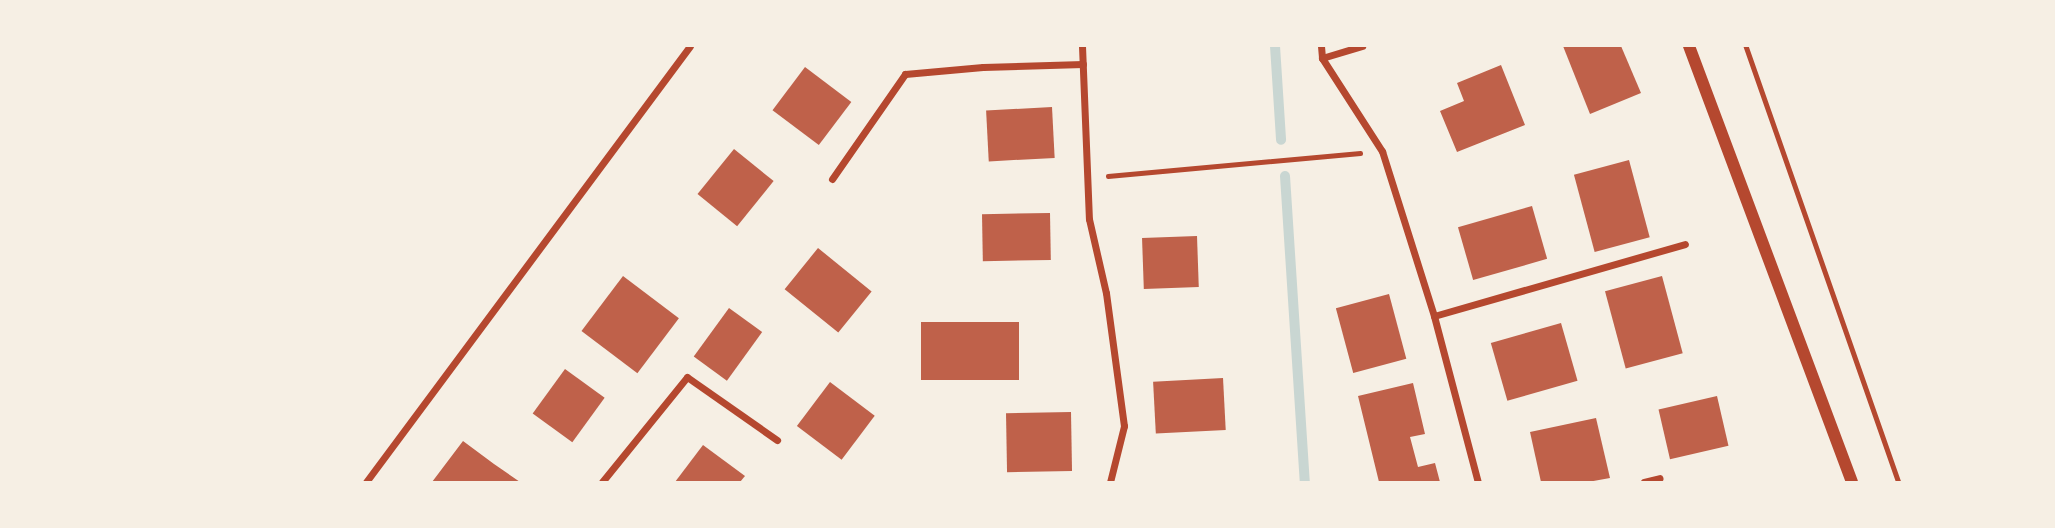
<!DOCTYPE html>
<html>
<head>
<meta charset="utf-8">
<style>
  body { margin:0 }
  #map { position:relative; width:2055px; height:528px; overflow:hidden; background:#f6efe4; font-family:"Public Sans",sans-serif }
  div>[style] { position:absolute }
  .stream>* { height:10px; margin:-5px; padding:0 5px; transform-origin:5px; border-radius:5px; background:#c9d6d2 }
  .building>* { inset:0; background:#bf614a; transform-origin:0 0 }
  .path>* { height:4.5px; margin:-2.25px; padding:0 2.25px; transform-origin:2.25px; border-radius:2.25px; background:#b5482f }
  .minor>* { height:7px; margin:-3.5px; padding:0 3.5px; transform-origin:3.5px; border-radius:3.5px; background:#b5482f }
  .tertiary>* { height:12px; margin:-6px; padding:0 6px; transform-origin:6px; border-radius:6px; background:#b5482f }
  span { translate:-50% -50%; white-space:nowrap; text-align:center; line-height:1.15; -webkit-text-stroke:5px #f6efe4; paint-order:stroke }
  .frame { position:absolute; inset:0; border:47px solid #f6efe4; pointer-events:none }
</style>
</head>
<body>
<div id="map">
  <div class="stream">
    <i style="left:1275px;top:46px;width:94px;rotate:86.3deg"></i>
    <i style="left:1285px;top:176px;width:307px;rotate:86.3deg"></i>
  </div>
  <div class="building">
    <i style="clip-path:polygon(1563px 46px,1621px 46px,1641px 93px,1590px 114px)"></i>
    <i style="clip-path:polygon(1501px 65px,1525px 125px,1457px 152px,1440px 111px,1464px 101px,1457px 83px)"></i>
    <i style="left:805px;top:67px;width:58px;height:54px;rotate:37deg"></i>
    <i style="left:1052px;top:107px;width:51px;height:66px;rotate:87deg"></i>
    <i style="left:734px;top:149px;width:51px;height:58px;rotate:39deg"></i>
    <i style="left:1629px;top:160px;width:80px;height:57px;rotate:75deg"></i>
    <i style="left:1532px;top:206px;width:55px;height:77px;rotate:74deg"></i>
    <i style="left:1050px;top:213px;width:47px;height:68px;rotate:89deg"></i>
    <i style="left:1197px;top:236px;width:51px;height:55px;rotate:88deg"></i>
    <i style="left:818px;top:248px;width:69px;height:53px;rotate:39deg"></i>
    <i style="left:623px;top:276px;width:70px;height:69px;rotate:37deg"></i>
    <i style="left:1662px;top:276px;width:80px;height:59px;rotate:75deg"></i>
    <i style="left:1389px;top:294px;width:67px;height:55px;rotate:75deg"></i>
    <i style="left:729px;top:308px;width:41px;height:60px;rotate:36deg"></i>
    <i style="left:921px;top:322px;width:98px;height:58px"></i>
    <i style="left:1561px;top:323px;width:60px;height:73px;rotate:74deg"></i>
    <i style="left:565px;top:369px;width:49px;height:55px;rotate:36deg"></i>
    <i style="left:1223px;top:378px;width:52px;height:70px;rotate:87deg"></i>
    <i style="left:830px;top:382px;width:56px;height:55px;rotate:37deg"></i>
    <i style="clip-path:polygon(1413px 383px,1425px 434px,1410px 437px,1418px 467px,1435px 463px,1440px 482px,1379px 482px,1358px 396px)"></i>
    <i style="left:1717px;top:396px;width:51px;height:60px;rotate:77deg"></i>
    <i style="left:1071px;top:412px;width:59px;height:65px;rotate:89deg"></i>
    <i style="clip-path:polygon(1596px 418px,1610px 478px,1588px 482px,1541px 482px,1530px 432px)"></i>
    <i style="clip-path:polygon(463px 441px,494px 464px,520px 482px,432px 482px)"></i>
    <i style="clip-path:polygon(703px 445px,745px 476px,740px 482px,675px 482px)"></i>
  </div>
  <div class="path">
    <i style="left:1746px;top:46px;width:462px;rotate:70.7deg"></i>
    <i style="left:1108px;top:176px;width:253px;rotate:-5.2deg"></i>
  </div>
  <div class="minor">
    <i style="left:1082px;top:46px;width:173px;rotate:87.7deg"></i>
    <i style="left:1089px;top:219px;width:76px;rotate:77.1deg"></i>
    <i style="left:1106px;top:293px;width:134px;rotate:82.3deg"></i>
    <i style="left:1124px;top:426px;width:58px;rotate:104deg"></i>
    <i style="left:1321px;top:46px;width:12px;rotate:85deg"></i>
    <i style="left:1322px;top:58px;width:111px;rotate:57.2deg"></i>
    <i style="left:1382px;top:151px;width:173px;rotate:72.5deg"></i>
    <i style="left:1434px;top:316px;width:172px;rotate:75.2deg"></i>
    <i style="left:1322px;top:58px;width:42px;rotate:-16.7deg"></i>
    <i style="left:832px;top:179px;width:128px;rotate:-55.2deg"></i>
    <i style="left:905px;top:74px;width:78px;rotate:-5.1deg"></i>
    <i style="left:983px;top:67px;width:100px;rotate:-1.7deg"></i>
    <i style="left:1434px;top:316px;width:261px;rotate:-16deg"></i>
    <i style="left:366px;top:482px;width:543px;rotate:-53.38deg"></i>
    <i style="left:602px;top:482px;width:135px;rotate:-51deg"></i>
    <i style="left:687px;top:377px;width:110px;rotate:35deg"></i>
    <i style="left:1644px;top:482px;width:16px;rotate:-14deg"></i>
  </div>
  <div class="tertiary">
    <i style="left:1689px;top:46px;width:465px;rotate:69.5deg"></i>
  </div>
  <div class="frame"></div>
</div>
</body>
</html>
